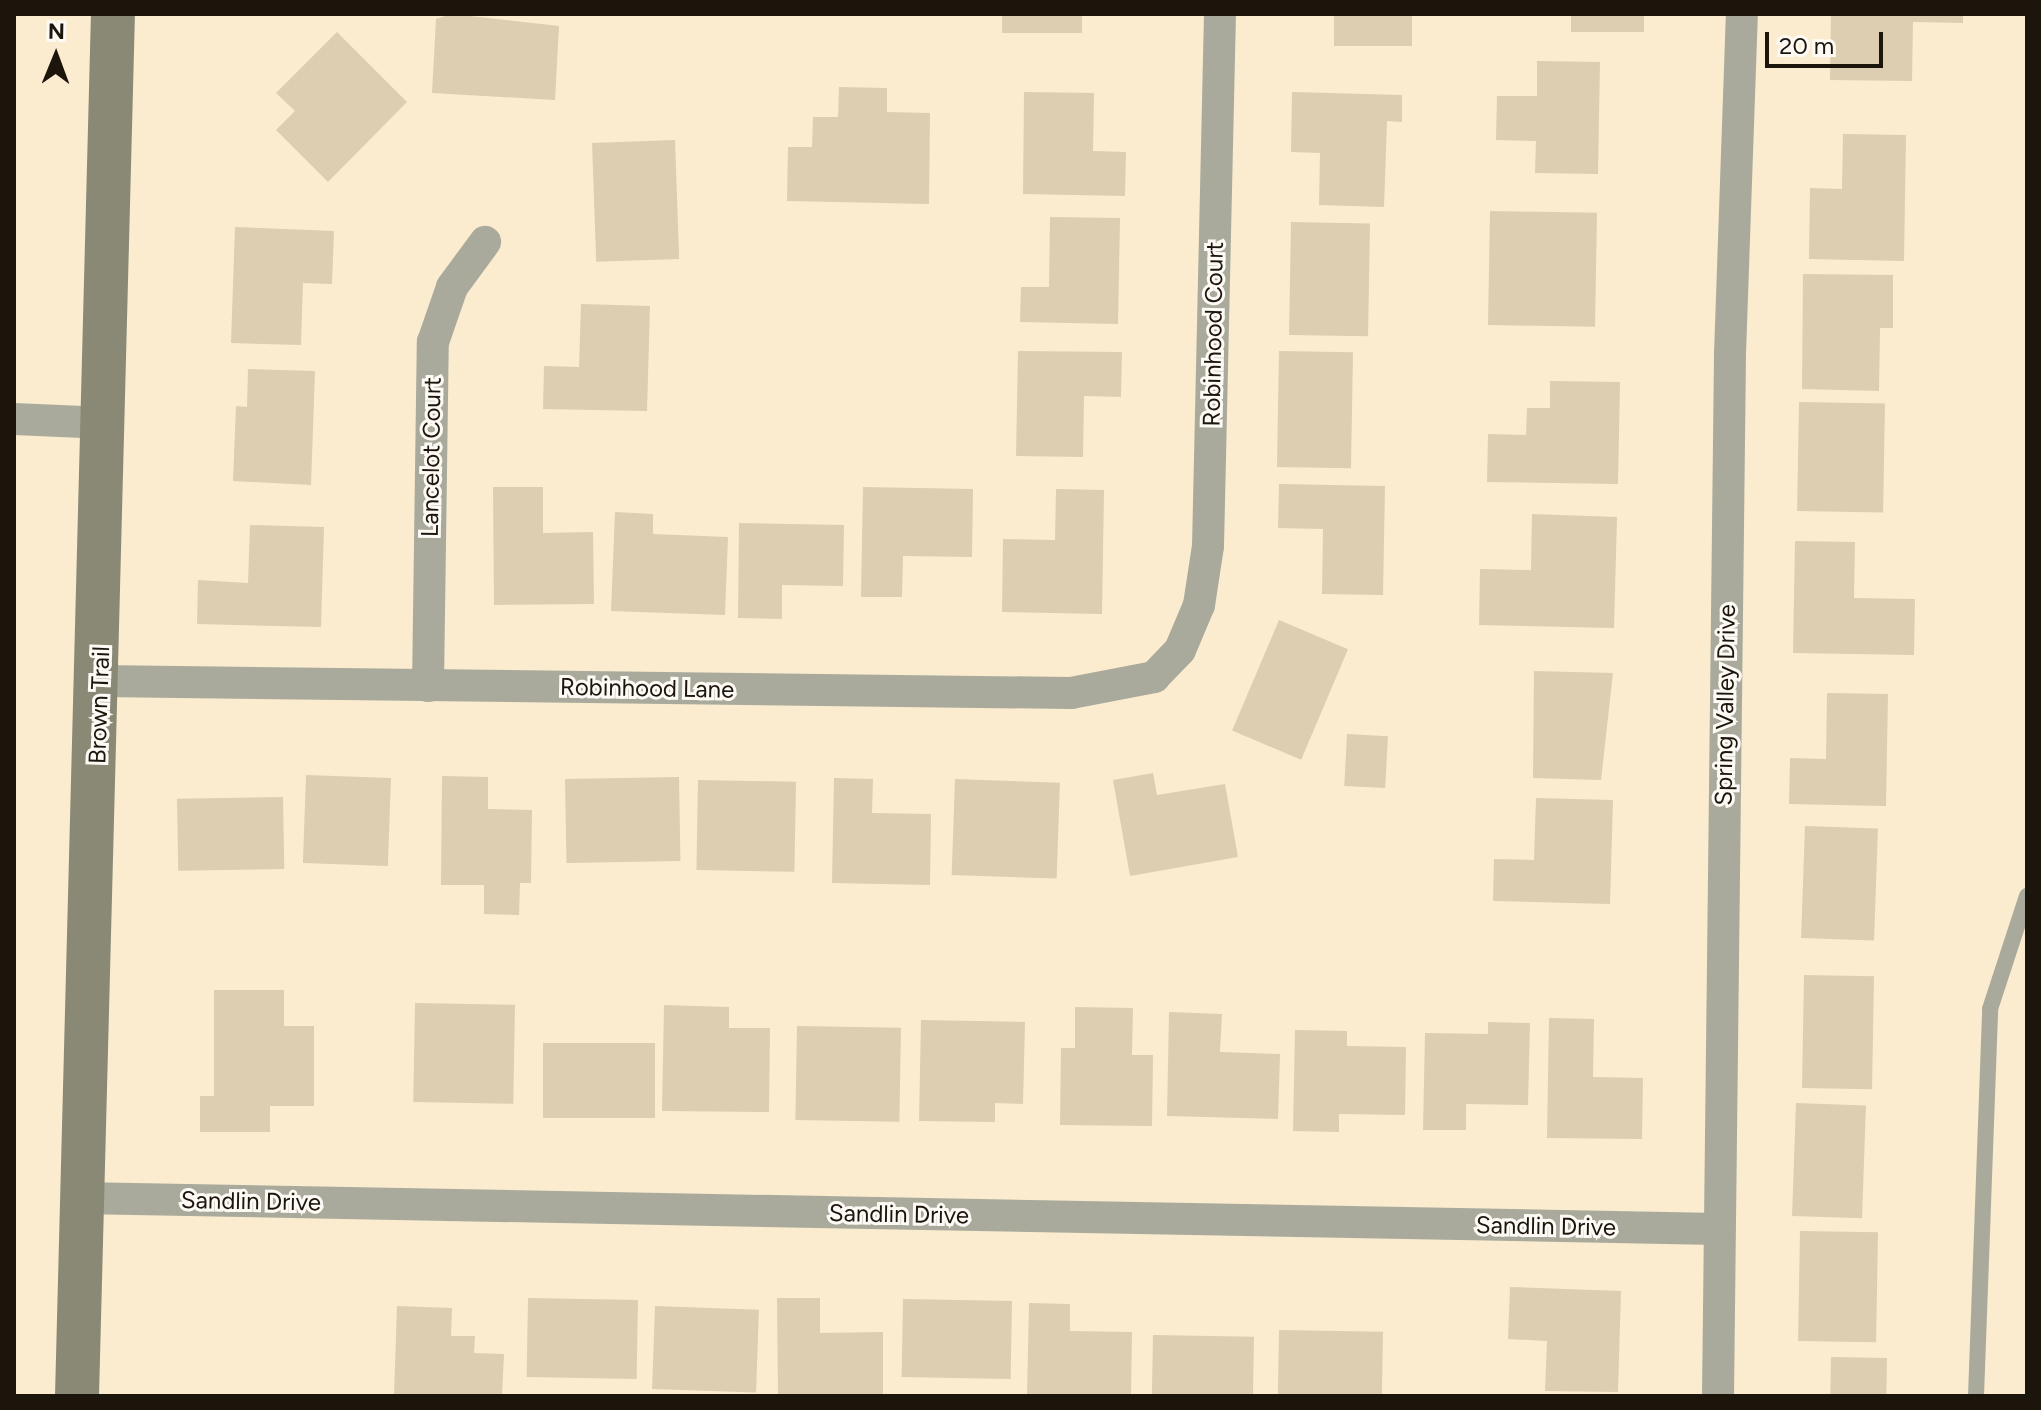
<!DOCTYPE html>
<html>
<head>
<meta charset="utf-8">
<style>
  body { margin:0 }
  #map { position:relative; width:2041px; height:1410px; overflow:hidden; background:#fbeccf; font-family:Figtree,sans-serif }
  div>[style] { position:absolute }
  .building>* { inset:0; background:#ddcdb1; transform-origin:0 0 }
  .lane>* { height:16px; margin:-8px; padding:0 8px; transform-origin:8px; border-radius:8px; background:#aaaa9c }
  .street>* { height:32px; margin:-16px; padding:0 16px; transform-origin:16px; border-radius:16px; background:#aaaa9c }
  .secondary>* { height:44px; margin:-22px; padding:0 22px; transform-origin:22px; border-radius:22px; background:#898975 }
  span { translate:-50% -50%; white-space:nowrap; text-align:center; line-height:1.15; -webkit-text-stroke:6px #fdfaf5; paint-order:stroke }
  .street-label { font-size:24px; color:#1b150b }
  .frame { position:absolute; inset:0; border:16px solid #1b150b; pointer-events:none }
  .north { position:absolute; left:16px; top:16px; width:80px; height:80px; -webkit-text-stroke:6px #fdfaf5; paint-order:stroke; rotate:1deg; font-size:22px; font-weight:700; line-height:32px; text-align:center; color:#1b150b }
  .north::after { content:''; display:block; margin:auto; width:28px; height:36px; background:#1b150b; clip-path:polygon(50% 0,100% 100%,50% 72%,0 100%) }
  .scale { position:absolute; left:1765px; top:32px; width:118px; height:36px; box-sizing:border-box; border:4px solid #1b150b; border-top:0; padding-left:10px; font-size:24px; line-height:28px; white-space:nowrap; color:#1b150b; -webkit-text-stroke:6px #fdfaf5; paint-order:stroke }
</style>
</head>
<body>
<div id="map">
  <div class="building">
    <i style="clip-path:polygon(452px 14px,559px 26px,555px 100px,432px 93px,436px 19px)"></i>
    <i style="left:1002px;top:14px;width:80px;height:19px"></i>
    <i style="left:1334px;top:14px;width:78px;height:32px"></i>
    <i style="left:1571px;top:14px;width:73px;height:18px"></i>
    <i style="clip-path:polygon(1831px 14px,1963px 14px,1963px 23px,1913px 22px,1912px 81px,1830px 80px)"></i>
    <i style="clip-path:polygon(337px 32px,407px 102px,328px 182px,276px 130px,295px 111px,276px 93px)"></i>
    <i style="clip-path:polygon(1537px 61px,1600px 62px,1598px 174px,1535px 173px,1536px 141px,1496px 140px,1497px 96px,1537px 96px)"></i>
    <i style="clip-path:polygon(839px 87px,887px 88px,887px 112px,930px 113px,929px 204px,787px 201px,788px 147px,812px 147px,813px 117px,838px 117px)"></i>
    <i style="clip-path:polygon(1024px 92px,1094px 93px,1093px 151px,1126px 152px,1125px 196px,1023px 194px)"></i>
    <i style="clip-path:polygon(1292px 92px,1402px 95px,1402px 122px,1387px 121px,1384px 207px,1319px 205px,1320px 153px,1291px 152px)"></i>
    <i style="clip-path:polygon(1843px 134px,1906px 135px,1904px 261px,1809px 259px,1810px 188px,1842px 189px)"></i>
    <i style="left:675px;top:140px;width:119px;height:83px;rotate:88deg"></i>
    <i style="left:1490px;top:211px;width:107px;height:114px;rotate:1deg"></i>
    <i style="clip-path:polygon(1050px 217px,1120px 218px,1118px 324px,1020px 322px,1021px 287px,1049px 287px)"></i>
    <i style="left:1291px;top:222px;width:79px;height:113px;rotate:1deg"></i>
    <i style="clip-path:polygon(235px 227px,334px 231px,332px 284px,303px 283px,301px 345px,231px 343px)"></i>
    <i style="clip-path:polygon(1803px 274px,1893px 275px,1893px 328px,1880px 328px,1879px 391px,1802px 389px)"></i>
    <i style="clip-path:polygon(581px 304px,650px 306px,647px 411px,543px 409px,544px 366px,579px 367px)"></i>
    <i style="clip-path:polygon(1018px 351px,1122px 352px,1121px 397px,1084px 396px,1083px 457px,1016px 456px)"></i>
    <i style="left:1279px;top:351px;width:74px;height:116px;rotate:1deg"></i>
    <i style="clip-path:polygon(248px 369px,315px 371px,311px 485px,233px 481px,236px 406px,247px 407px)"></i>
    <i style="clip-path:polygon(1550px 381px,1620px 382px,1618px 484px,1487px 482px,1488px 434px,1526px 435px,1527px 408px,1550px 408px)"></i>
    <i style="left:1799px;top:402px;width:86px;height:109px;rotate:1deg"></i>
    <i style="clip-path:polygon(1279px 484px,1385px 486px,1383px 595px,1322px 594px,1323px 529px,1278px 528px)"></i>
    <i style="clip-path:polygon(493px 487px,543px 487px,543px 533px,593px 532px,594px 604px,494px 605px)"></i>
    <i style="clip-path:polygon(863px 487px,973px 489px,972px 557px,903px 556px,902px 597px,861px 597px)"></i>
    <i style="clip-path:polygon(1056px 489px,1104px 490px,1102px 614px,1002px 612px,1003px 539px,1055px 540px)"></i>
    <i style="clip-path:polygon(615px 512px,653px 514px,653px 534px,728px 537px,725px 615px,611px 611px)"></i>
    <i style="clip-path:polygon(1532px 514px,1617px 517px,1614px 628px,1479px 625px,1480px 569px,1531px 570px)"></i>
    <i style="clip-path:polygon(739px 523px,844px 525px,843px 586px,782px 585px,782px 619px,738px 618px)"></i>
    <i style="clip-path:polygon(250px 525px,324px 527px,321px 627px,197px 624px,198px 580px,248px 583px)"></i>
    <i style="clip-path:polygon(1795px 541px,1855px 542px,1854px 598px,1915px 599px,1914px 655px,1793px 653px)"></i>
    <i style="left:1279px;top:620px;width:75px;height:120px;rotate:23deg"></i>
    <i style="clip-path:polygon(1534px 671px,1613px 673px,1601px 780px,1533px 778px)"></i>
    <i style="clip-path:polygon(1827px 693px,1888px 694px,1886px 806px,1789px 804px,1790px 758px,1826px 759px)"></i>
    <i style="left:1347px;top:734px;width:41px;height:52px;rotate:3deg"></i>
    <i style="clip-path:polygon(1153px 773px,1157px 795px,1225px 784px,1238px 857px,1130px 876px,1113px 780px)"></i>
    <i style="left:306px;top:775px;width:85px;height:88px;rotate:2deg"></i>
    <i style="clip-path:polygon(442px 776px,488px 777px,488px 809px,532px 810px,531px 883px,520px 883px,519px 915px,484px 914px,484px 885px,441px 885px)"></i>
    <i style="left:679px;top:777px;width:84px;height:114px;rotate:89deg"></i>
    <i style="clip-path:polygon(834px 778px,873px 779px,872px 813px,931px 814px,930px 885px,832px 883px)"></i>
    <i style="left:955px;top:779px;width:105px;height:96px;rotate:2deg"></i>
    <i style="left:698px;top:780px;width:98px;height:90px;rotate:1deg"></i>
    <i style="left:283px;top:797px;width:72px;height:106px;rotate:89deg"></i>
    <i style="clip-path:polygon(1536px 798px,1613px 800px,1610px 904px,1493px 901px,1494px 859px,1534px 860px)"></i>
    <i style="left:1805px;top:826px;width:73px;height:112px;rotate:2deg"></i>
    <i style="left:1804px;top:975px;width:70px;height:113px;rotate:1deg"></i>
    <i style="clip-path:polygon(214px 990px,284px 990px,284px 1026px,314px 1026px,314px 1106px,270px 1106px,270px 1132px,200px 1132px,200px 1096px,214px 1096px)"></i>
    <i style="left:415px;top:1003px;width:100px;height:99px;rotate:1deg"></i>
    <i style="clip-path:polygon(664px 1005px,729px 1007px,729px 1028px,770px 1028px,769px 1112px,662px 1111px)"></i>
    <i style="clip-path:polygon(1075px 1007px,1133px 1008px,1132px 1055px,1153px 1055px,1152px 1126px,1060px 1125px,1061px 1048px,1075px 1048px)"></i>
    <i style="clip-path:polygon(1169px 1012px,1222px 1014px,1220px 1052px,1280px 1054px,1278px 1119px,1167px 1116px)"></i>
    <i style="clip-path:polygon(1549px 1018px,1594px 1019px,1593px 1077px,1643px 1078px,1642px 1139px,1547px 1138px)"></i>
    <i style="clip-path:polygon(921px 1020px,1025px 1022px,1023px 1104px,995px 1103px,995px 1122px,919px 1121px)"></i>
    <i style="clip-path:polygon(1488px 1022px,1530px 1023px,1528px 1105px,1466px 1104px,1466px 1130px,1423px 1130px,1425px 1033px,1488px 1034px)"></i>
    <i style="left:797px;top:1026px;width:104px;height:94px;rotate:1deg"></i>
    <i style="clip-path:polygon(1295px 1030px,1347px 1031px,1347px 1046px,1406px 1047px,1405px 1115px,1339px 1114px,1339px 1132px,1293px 1131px)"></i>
    <i style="left:543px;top:1043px;width:112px;height:75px"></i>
    <i style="left:1796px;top:1103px;width:70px;height:113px;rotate:2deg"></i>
    <i style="left:1800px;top:1231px;width:78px;height:110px;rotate:1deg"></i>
    <i style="clip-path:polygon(1510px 1287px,1621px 1291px,1618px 1392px,1545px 1391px,1547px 1341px,1508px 1339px)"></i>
    <i style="left:528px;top:1298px;width:110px;height:79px;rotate:1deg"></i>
    <i style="clip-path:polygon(777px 1298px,820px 1298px,820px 1333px,883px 1332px,883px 1396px,778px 1396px)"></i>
    <i style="left:903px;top:1299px;width:109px;height:78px;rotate:1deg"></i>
    <i style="clip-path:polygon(1029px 1303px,1070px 1304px,1070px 1331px,1132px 1332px,1131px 1396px,1027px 1396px)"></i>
    <i style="clip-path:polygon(397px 1306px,452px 1308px,451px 1336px,475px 1336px,474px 1353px,504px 1354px,502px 1396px,394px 1396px)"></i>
    <i style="left:655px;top:1306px;width:104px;height:83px;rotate:2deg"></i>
    <i style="left:1279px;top:1330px;width:104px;height:66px;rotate:1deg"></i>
    <i style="left:1153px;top:1335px;width:101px;height:61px;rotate:1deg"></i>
    <i style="left:1831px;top:1357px;width:56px;height:39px;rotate:1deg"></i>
  </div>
  <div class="lane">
    <i style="left:1976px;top:1396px;width:387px;rotate:-87.9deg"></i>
    <i style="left:1990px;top:1009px;width:119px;rotate:-71.9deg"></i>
  </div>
  <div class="street">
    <i style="left:14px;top:419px;width:92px;rotate:2.5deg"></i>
    <i style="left:100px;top:681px;width:971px;rotate:0.71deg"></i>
    <i style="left:1071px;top:693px;width:85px;rotate:-10.9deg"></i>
    <i style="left:1154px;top:677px;width:37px;rotate:-46deg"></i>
    <i style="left:1180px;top:650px;width:49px;rotate:-67.1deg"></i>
    <i style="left:1199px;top:605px;width:60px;rotate:-81.3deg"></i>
    <i style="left:1208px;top:546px;width:532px;rotate:-88.71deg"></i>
    <i style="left:428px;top:686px;width:344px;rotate:-89.2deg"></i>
    <i style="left:433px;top:342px;width:58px;rotate:-70.9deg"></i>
    <i style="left:452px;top:287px;width:56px;rotate:-53.7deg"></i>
    <i style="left:79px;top:1198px;width:1639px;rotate:1.08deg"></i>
    <i style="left:1718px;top:1396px;width:1042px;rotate:-89.34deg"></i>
    <i style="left:1730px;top:354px;width:340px;rotate:-88deg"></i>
  </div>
  <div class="secondary">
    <i style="left:77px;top:1396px;width:1382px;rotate:-88.51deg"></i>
  </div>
  <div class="street-label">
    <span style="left:1213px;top:334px;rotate:-89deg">Robinhood Court</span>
    <span style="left:431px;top:457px;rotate:-89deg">Lancelot Court</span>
    <span style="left:647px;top:688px;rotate:1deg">Robinhood Lane</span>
    <span style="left:99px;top:705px;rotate:-88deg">Brown Trail</span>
    <span style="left:1725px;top:705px;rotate:-89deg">Spring Valley Drive</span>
    <span style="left:251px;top:1201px;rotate:1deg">Sandlin Drive</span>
    <span style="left:899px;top:1214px;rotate:1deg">Sandlin Drive</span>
    <span style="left:1546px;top:1226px;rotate:1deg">Sandlin Drive</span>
  </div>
  <div class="frame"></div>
  <div class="north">N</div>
  <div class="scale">20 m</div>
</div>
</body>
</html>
